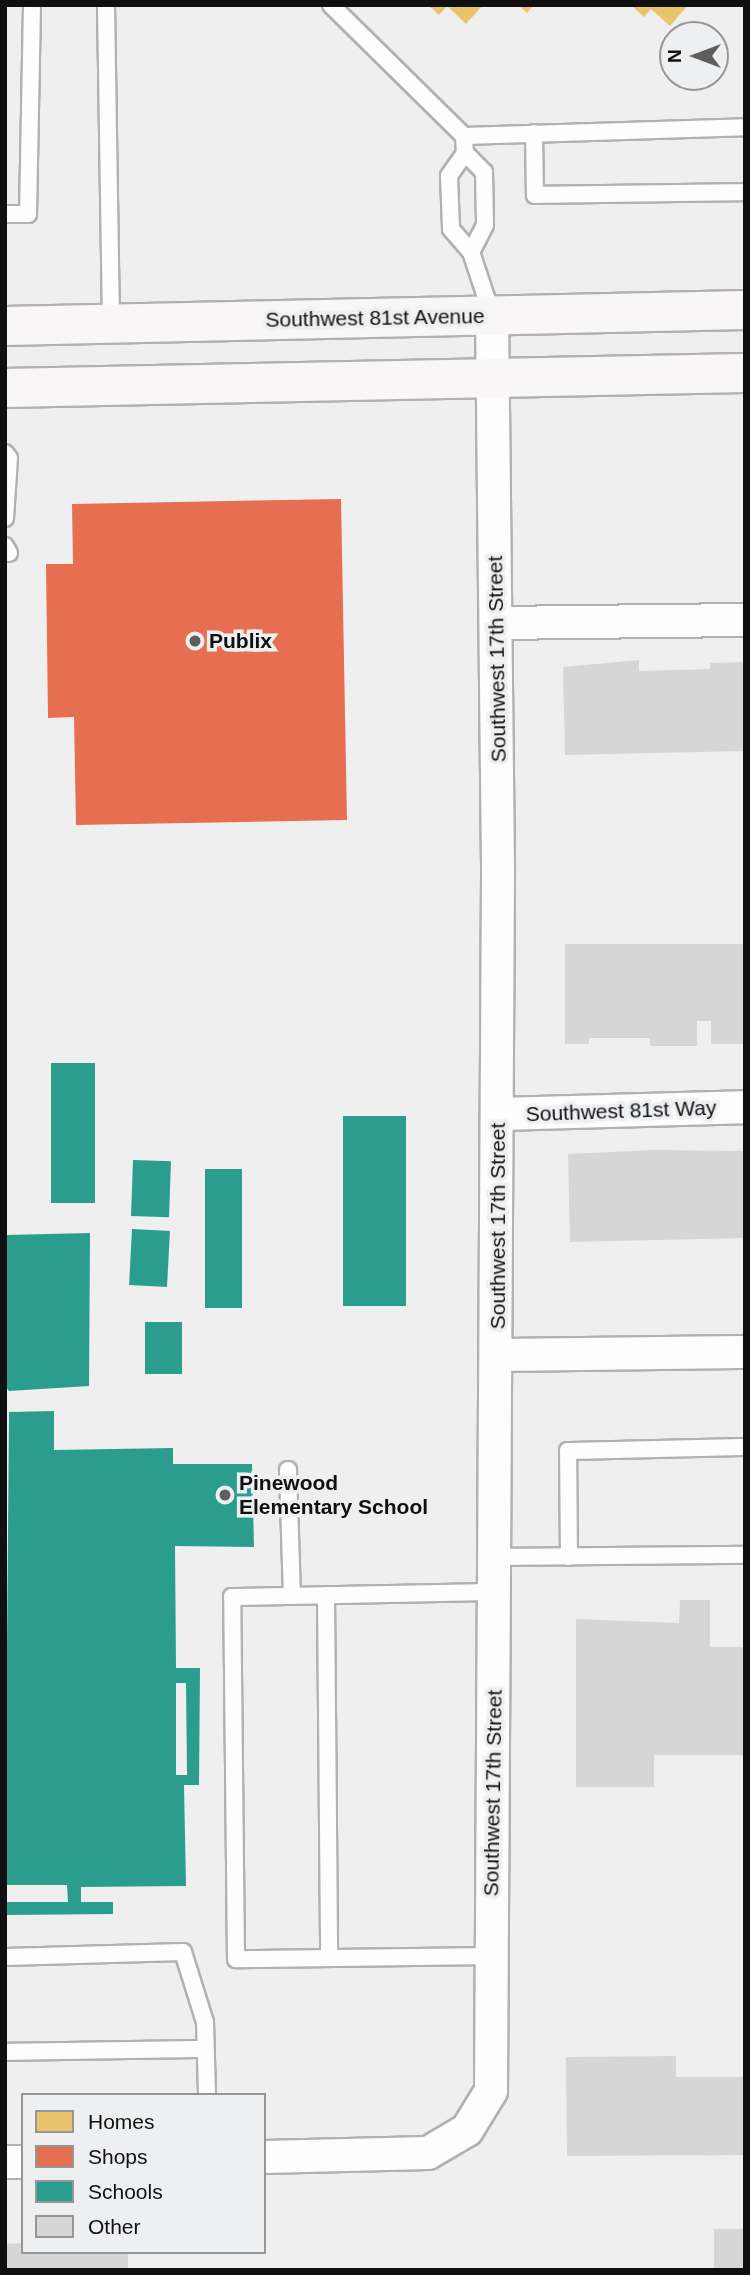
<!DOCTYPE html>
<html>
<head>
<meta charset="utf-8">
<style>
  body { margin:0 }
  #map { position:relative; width:750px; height:2275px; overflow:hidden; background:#efeff0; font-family:Arial,sans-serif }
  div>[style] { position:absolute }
  .homes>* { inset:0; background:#e9c46a }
  .shops>* { inset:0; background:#e76f51 }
  .schools>* { inset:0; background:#2a9d8f; transform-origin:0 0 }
  .building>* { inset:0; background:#d6d6d6; transform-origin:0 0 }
  .roads { filter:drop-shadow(2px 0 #b1b1b2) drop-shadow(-2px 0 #b1b1b2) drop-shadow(0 2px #b1b1b2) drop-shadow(0 -2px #b1b1b2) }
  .lane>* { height:16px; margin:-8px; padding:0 8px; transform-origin:8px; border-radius:8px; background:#fdfdfd }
  .street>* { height:32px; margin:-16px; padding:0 16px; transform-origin:16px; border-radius:16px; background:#fdfdfd }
  .secondary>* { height:38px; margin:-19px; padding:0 19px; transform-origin:19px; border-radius:19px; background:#f9f6f7 }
  .dots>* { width:19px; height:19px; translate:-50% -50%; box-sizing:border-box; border:4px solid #eeeff1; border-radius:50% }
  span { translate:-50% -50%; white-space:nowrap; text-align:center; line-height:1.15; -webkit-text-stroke:7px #eeeff1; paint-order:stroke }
  .street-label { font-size:21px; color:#101011 }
  .poi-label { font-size:21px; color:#101011; font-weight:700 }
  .left { translate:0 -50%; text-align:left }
  .frame { position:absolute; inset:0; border:7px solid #101011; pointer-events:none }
  .legend { position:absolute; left:21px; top:2093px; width:245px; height:161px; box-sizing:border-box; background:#eeeff1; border:2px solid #959697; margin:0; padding:9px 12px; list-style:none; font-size:21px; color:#101011 }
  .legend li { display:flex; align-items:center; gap:14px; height:35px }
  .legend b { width:35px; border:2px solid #959697 }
  .north { position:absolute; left:659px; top:21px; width:70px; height:70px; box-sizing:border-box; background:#eeeff1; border:2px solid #959697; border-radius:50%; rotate:270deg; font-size:19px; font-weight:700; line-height:28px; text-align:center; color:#101011 }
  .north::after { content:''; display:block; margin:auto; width:24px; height:32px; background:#5e5e5f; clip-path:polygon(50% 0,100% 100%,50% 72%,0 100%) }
</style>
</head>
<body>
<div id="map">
  <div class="homes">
    <i style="clip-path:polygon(428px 5px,483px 5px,466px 24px,447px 6px,439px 15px)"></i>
    <i style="clip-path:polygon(518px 5px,534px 5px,527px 13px)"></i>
    <i style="clip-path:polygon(631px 5px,688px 5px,670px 26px,651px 9px,644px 17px)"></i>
  </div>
  <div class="shops">
    <i style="clip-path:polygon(341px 499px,347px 820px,76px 825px,74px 717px,48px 718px,46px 564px,73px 564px,72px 504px)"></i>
  </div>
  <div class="schools">
    <i style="left:51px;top:1063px;width:44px;height:140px"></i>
    <i style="left:343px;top:1116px;width:63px;height:190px"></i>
    <i style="left:133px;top:1160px;width:38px;height:56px;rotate:2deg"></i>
    <i style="left:205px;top:1169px;width:37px;height:139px"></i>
    <i style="left:132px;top:1229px;width:38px;height:56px;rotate:3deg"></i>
    <i style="clip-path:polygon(90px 1233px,89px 1386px,9px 1391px,5px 1386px,6px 1235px)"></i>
    <i style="left:145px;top:1322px;width:37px;height:52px"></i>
    <i style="clip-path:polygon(evenodd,54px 1411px,54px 1450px,173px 1448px,173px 1464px,252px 1464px,254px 1547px,175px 1546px,176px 1668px,200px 1668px,199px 1785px,184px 1785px,186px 1886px,81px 1887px,81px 1902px,113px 1902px,113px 1914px,5px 1915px,5px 1902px,68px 1902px,67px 1885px,5px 1885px,9px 1412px,54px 1411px,176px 1683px,186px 1683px,187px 1775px,176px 1775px,176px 1683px)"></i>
  </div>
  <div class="building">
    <i style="clip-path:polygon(639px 660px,639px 671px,710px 669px,710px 663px,745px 662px,745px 751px,565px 755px,563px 667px)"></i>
    <i style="clip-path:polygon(565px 944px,745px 944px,745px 1044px,711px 1044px,711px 1021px,697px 1021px,697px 1046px,650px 1046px,650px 1038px,589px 1038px,589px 1044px,565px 1044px)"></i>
    <i style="clip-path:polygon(653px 1150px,745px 1151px,745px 1238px,570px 1242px,568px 1154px)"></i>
    <i style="clip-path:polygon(680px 1600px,710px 1600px,710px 1647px,745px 1647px,745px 1755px,654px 1755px,654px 1787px,576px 1787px,576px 1619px,679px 1623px)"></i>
    <i style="clip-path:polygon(676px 2056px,676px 2077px,745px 2077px,745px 2155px,567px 2156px,566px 2057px)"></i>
    <i style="left:714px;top:2229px;width:31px;height:41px"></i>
    <i style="clip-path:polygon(23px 2243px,23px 2252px,128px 2252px,128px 2270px,5px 2270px,5px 2244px)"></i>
  </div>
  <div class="roads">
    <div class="lane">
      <i style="left:106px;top:5px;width:318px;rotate:89.1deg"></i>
      <i style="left:331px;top:5px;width:187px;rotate:44.6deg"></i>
      <i style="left:464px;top:136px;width:17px;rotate:87deg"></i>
      <i style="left:465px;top:153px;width:28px;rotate:125deg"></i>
      <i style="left:449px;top:176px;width:53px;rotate:87.8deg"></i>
      <i style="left:451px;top:229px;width:30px;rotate:49deg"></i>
      <i style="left:471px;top:252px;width:66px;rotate:71.6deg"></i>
      <i style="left:534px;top:133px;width:62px;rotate:89.1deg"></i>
      <i style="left:535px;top:195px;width:210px;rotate:-0.8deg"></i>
      <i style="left:464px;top:136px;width:281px;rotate:-1.8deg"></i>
      <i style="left:465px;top:153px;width:27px;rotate:45deg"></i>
      <i style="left:484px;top:172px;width:53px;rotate:88.9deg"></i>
      <i style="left:485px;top:225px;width:30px;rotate:117deg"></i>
      <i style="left:5px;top:214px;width:23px"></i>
      <i style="left:28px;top:214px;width:209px;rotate:-88.9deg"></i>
      <i style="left:5px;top:453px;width:6px;rotate:51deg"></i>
      <i style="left:9px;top:458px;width:60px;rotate:93.8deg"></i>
      <i style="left:5px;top:546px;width:8px;rotate:60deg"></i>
      <i style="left:288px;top:1470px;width:126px;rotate:88.2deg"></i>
      <i style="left:496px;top:1557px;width:249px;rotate:-0.5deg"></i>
      <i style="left:569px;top:1557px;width:106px;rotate:-90.5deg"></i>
      <i style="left:568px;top:1451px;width:177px;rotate:-1.3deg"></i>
      <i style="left:326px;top:1595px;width:363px;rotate:89.5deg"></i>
      <i style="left:492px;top:1956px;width:256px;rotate:179.3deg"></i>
      <i style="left:236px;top:1959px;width:362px;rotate:-90.6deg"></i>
      <i style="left:232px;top:1597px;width:263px;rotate:-1.1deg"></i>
      <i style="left:5px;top:1957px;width:178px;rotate:-1.6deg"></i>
      <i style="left:183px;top:1952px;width:73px;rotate:72.6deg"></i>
      <i style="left:205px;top:2022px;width:73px;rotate:88.4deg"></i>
      <i style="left:5px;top:2052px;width:200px;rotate:-0.9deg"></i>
    </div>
    <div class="street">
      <i style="left:497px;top:623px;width:248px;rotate:-0.7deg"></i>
      <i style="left:498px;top:1114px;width:247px;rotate:-1.6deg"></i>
      <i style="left:497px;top:1355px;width:248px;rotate:-0.7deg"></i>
      <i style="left:264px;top:2157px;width:164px;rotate:-1.4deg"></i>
      <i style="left:428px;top:2153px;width:45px;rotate:-30.5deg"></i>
      <i style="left:467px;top:2130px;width:46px;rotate:-58.4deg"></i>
      <i style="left:491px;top:2091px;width:1224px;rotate:-89.67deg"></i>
      <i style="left:498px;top:867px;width:551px;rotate:-90.62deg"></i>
      <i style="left:5px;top:2162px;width:18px"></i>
    </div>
    <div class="secondary">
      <i style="left:5px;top:326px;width:740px;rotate:-1.24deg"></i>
      <i style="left:5px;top:388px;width:740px;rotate:-1.16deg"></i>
    </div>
  </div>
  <div class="dots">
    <i style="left:195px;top:641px;background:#5e5e5f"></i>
    <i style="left:225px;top:1495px;background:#5e5e5f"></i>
  </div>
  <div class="street-label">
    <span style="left:375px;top:318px;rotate:-1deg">Southwest 81st Avenue</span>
    <span style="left:497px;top:659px;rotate:-91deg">Southwest 17th Street</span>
    <span style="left:621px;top:1111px;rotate:-2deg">Southwest 81st Way</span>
    <span style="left:498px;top:1226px;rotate:-90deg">Southwest 17th Street</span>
    <span style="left:493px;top:1793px;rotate:-89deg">Southwest 17th Street</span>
  </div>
  <div class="poi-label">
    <span class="left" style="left:209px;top:641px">Publix</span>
    <span class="left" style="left:239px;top:1495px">Pinewood<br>Elementary School</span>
  </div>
  <div class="frame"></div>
  <ul class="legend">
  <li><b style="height:19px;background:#e9c46a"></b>Homes</li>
  <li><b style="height:19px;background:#e76f51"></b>Shops</li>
  <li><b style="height:19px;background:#2a9d8f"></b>Schools</li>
  <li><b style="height:19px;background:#d6d6d6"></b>Other</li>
  </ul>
  <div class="north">N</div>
</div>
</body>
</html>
